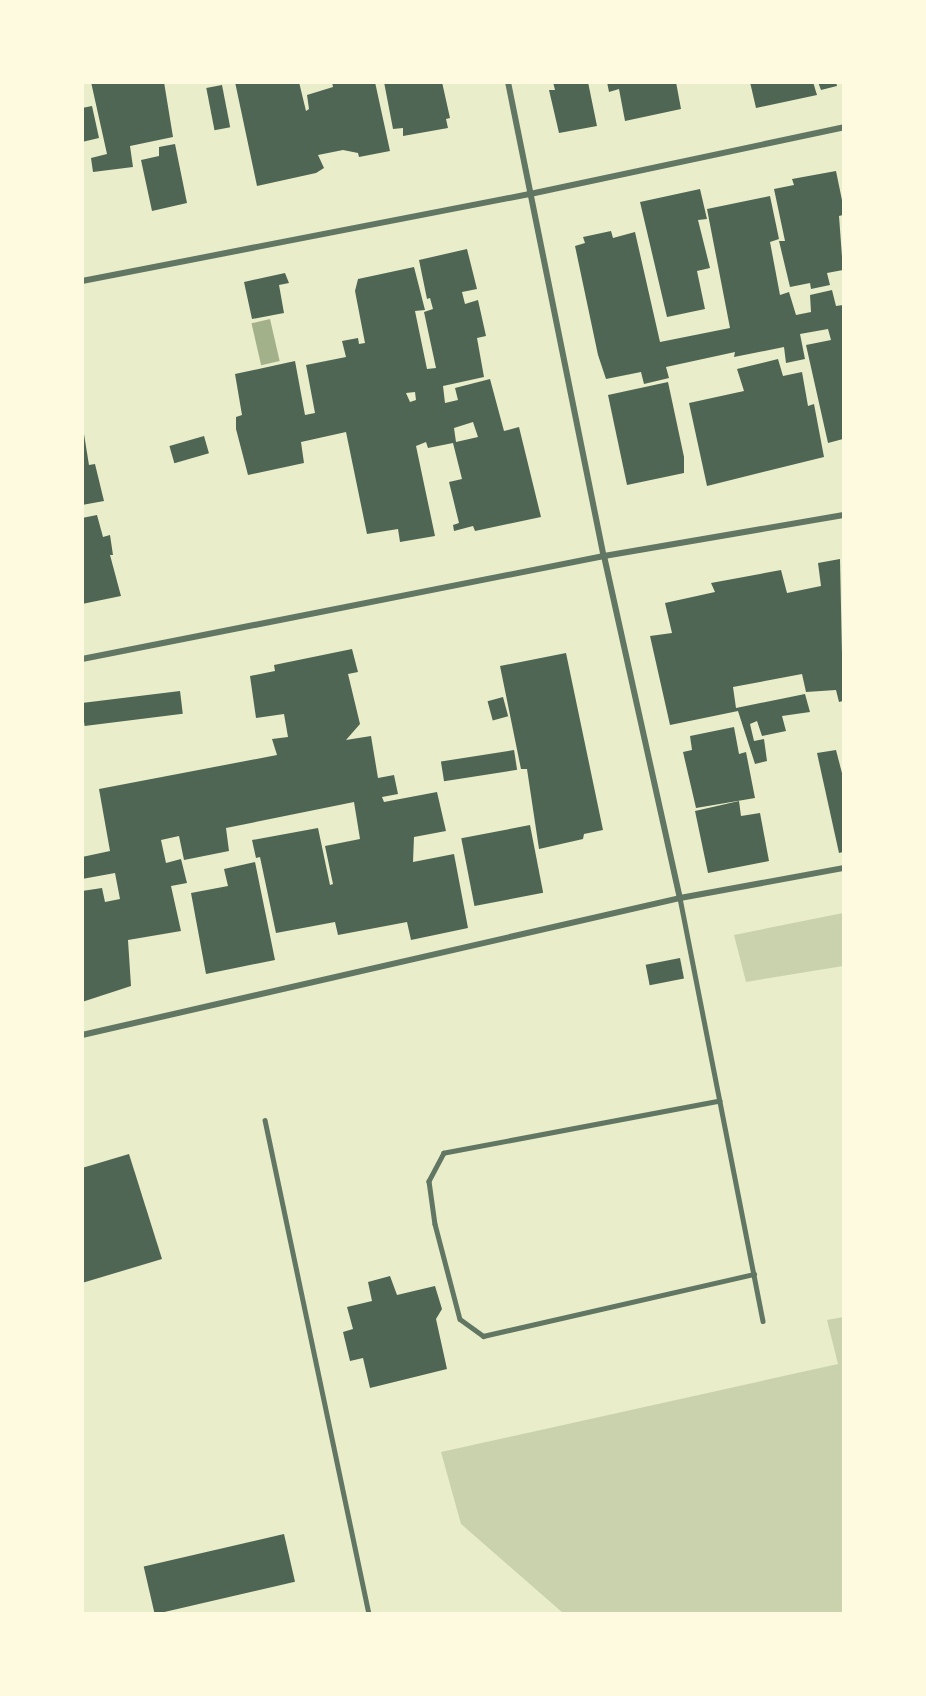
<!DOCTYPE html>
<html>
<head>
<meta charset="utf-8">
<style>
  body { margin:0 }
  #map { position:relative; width:926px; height:1696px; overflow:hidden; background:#e9edc9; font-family:"Source Sans 3",sans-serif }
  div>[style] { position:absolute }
  .green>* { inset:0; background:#cad2ad }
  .water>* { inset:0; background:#a3b18a; transform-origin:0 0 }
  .building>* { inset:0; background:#4f6655; transform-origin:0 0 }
  .service>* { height:4.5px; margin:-2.25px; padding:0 2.25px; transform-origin:2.25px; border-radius:2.25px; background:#617663 }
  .minor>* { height:6px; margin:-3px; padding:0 3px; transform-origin:3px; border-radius:3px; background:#617663 }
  span { translate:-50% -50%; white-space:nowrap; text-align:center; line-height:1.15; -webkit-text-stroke:5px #fefae0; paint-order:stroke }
  .frame { position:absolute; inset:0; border:84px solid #fefae0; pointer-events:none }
</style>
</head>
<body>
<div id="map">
  <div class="green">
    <i style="clip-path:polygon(843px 913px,843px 966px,746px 982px,734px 935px)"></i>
    <i style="clip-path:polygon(843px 1317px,843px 1613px,563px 1613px,461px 1524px,441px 1452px,838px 1364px,827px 1320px)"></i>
  </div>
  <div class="water">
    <i style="left:270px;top:319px;width:43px;height:19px;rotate:77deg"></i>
  </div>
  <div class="building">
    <i style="clip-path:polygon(91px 82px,164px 82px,173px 137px,130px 146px,133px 167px,93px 172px,91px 158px,107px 154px)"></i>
    <i style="clip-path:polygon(235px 82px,299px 82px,306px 111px,309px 109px,307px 95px,333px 87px,332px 82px,375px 82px,390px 151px,359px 157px,358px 153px,343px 150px,318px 155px,324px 168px,316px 173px,257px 186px)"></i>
    <i style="clip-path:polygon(384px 82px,442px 82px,450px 118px,446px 119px,448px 128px,403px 136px,403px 128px,393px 129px)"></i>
    <i style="clip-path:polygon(553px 82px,588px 82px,597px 126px,559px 133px,549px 90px,555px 90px)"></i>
    <i style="clip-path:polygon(607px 82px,676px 82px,681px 109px,625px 121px,619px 89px,609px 92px)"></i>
    <i style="clip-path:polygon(750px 82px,813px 82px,817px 95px,756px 108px)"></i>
    <i style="clip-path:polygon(818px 82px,836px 82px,837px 86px,821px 90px)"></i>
    <i style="left:222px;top:85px;width:43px;height:16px;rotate:79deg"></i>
    <i style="clip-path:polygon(92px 106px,99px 138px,82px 142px,82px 108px)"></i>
    <i style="clip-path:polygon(175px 144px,187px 203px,152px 211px,141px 160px,159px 156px,159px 147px)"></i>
    <i style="clip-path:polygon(836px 171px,843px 205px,843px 215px,839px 216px,843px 270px,827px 273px,830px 285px,811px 289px,810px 283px,790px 287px,779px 241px,785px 241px,774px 189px,794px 185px,792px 179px)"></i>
    <i style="clip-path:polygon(700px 189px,707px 219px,698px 220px,710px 268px,697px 271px,705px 309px,667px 317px,640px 202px)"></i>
    <i style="clip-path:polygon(770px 196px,779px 239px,770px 242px,780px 295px,789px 292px,796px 315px,811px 312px,810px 295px,832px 290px,836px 306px,843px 305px,843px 439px,828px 443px,806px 345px,831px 340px,828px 329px,800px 334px,805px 359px,786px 363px,784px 347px,734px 357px,735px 352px,666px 367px,669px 378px,644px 384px,641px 372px,606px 379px,598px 355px,575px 246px,585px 243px,583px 237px,611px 231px,613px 238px,635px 232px,660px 342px,730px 328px,707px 209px)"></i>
    <i style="clip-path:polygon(evenodd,467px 249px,477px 289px,462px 292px,465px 304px,478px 300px,486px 336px,477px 338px,484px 377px,443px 386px,445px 403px,458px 400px,455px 388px,490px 379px,504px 431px,519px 427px,541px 517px,475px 531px,473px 526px,454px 531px,453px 525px,459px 523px,449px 482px,462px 479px,453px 443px,428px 448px,426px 442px,416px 446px,435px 536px,400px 542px,398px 529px,367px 534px,346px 432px,301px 442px,304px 463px,248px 475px,236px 429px,236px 417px,242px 415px,235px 374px,295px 361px,305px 415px,315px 413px,306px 365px,346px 357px,342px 341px,358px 338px,359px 344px,365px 343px,355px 291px,358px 279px,414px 267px,425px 310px,415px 311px,427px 369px,436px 368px,424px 312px,433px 309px,430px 298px,427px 299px,419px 260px,467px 249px,415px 392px,416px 400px,410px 402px,406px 393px,415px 392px,467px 249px,473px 422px,478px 437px,456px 442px,454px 428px,473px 422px)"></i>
    <i style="clip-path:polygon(285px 273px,289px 283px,279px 285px,284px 313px,252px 319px,244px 282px)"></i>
    <i style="clip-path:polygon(778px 359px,783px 376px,802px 372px,808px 406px,814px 404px,824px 457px,707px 486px,689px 403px,744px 391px,737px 369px)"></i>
    <i style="clip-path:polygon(668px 382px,684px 457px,684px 473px,627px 485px,608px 395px)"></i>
    <i style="clip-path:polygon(84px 434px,89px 465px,95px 464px,104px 501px,82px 505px)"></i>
    <i style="left:204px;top:436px;width:18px;height:36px;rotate:74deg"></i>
    <i style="clip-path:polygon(97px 515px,103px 537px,110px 535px,113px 555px,110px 555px,121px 596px,82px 604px,82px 518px)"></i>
    <i style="clip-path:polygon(840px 559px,843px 701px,839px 702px,836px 690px,806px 692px,802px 674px,733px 687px,736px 708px,805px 694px,810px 712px,782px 716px,786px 731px,762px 736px,757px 721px,750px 724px,754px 741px,764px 739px,767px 761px,755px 764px,738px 711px,670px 725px,650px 636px,672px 633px,665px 603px,715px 592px,711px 583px,781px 570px,787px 593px,821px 586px,818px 563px)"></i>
    <i style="clip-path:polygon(352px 649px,358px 672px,348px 674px,360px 724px,346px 740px,371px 736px,378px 778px,394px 775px,398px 794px,382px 797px,384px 802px,437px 792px,446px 831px,414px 837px,413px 862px,454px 854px,468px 928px,411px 940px,407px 922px,338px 935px,335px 922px,276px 933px,260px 857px,256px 858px,252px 840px,318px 828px,330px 885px,333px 884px,325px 846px,360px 839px,354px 802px,226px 828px,229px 851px,184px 860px,179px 836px,161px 840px,166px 863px,181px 859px,187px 883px,171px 886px,181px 931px,128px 940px,131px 986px,82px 1002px,82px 891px,102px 888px,105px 902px,120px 899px,115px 873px,82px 879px,82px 857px,110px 851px,99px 789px,277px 755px,272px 739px,288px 737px,284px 714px,256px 718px,250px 676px,275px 671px,274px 665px)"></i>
    <i style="clip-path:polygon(566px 653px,603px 830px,584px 834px,583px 839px,539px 849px,527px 769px,521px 769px,500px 666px)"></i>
    <i style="left:180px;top:691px;width:23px;height:99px;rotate:83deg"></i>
    <i style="left:503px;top:697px;width:20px;height:16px;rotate:75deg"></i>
    <i style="clip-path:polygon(734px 727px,739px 754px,746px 752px,755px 798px,696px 808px,683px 752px,692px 750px,690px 736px)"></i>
    <i style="left:514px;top:750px;width:20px;height:74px;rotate:81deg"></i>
    <i style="clip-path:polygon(836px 750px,843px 777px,843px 852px,839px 853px,817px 753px)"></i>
    <i style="clip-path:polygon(739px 801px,741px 816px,760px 813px,769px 861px,708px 873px,695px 811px)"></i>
    <i style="left:530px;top:825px;width:69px;height:70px;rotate:79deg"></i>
    <i style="clip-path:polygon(255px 862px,275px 960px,206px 974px,191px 893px,228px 886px,224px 869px)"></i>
    <i style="left:680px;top:958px;width:21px;height:35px;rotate:79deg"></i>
    <i style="clip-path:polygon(129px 1154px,162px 1259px,82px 1283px,82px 1168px)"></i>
    <i style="clip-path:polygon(390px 1276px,397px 1295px,435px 1286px,442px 1309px,436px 1319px,447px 1369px,370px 1388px,363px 1358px,350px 1361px,343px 1332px,353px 1329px,347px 1307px,372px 1301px,368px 1282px)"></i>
    <i style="left:284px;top:1534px;width:49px;height:144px;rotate:77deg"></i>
  </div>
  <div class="service">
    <i style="left:680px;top:898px;width:431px;rotate:78.9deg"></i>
    <i style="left:720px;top:1101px;width:281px;rotate:169.3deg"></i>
    <i style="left:444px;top:1153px;width:32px;rotate:118deg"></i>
    <i style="left:429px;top:1181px;width:43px;rotate:82.1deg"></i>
    <i style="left:435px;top:1224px;width:98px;rotate:75.3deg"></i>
    <i style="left:460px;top:1319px;width:29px;rotate:36deg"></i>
    <i style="left:483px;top:1336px;width:278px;rotate:-12.9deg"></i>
    <i style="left:265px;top:1120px;width:505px;rotate:78.11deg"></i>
  </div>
  <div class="minor">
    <i style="left:508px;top:82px;width:484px;rotate:78.6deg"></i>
    <i style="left:604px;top:556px;width:350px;rotate:77.5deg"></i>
    <i style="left:82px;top:281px;width:456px;rotate:-11deg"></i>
    <i style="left:530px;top:194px;width:321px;rotate:-12deg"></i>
    <i style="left:82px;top:659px;width:532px;rotate:-11.16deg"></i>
    <i style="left:604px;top:556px;width:243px;rotate:-9.7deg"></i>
    <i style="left:82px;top:1035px;width:613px;rotate:-12.9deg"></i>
    <i style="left:680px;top:898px;width:167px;rotate:-10.4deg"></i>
  </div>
  <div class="frame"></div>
</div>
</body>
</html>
